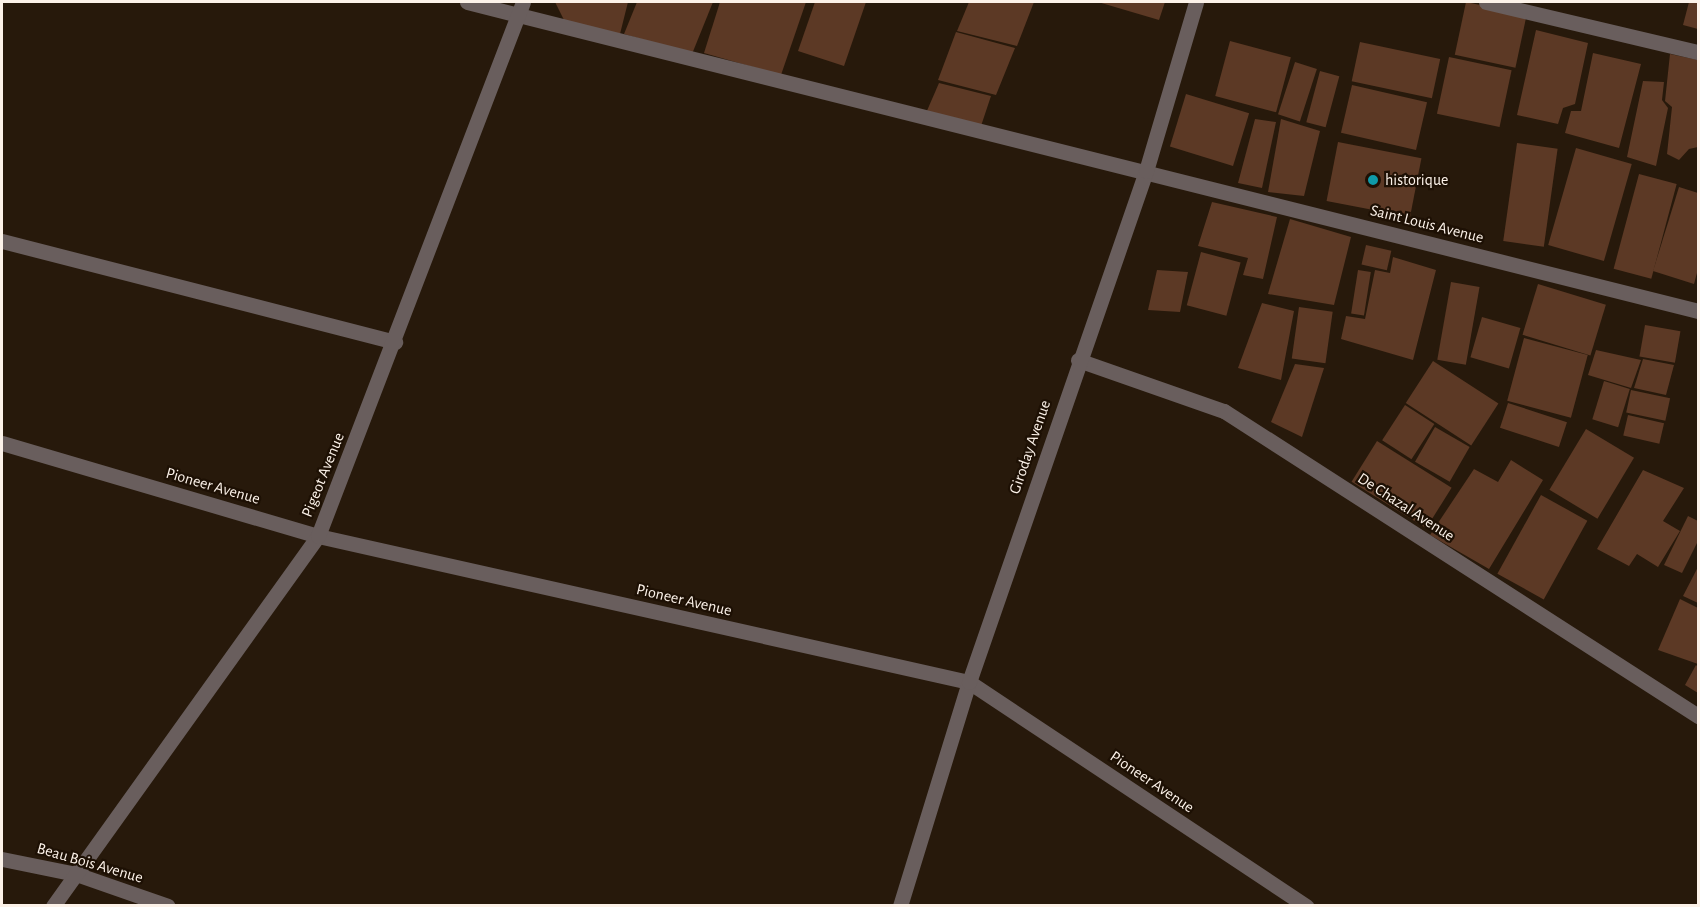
<!DOCTYPE html>
<html>
<head>
<meta charset="utf-8">
<style>
  body { margin:0 }
  #map { position:relative; width:1700px; height:907px; overflow:hidden; background:#27190b; font-family:"Alegreya Sans",sans-serif }
  div>[style] { position:absolute }
  .building>* { inset:0; background:#5c3925; transform-origin:0 0 }
  .minor>* { height:15px; margin:-7.5px; padding:0 7.5px; transform-origin:7.5px; border-radius:7.5px; background:#695e5d }
  .dots>* { width:16px; height:16px; translate:-50% -50%; box-sizing:border-box; border:3px solid #1d1004; border-radius:50% }
  span { translate:-50% -50%; white-space:nowrap; text-align:center; line-height:1.15; -webkit-text-stroke:4.5px #1d1004; paint-order:stroke }
  .poi-label { font-size:16px; color:#fcf2e9 }
  .left { translate:0 -50%; text-align:left }
  .street-label { font-size:16px; color:#fcf2e9 }
  .frame { position:absolute; inset:0; border:3px solid #fcf2e9; pointer-events:none }
</style>
</head>
<body>
<div id="map">
  <div class="building">
    <i style="clip-path:polygon(555px 2px,628px 2px,620px 34px,565px 22px)"></i>
    <i style="clip-path:polygon(637px 2px,713px 2px,692px 54px,624px 34px)"></i>
    <i style="clip-path:polygon(720px 2px,806px 2px,781px 75px,704px 53px)"></i>
    <i style="clip-path:polygon(815px 2px,866px 2px,844px 66px,798px 51px)"></i>
    <i style="clip-path:polygon(969px 2px,1034px 2px,1017px 46px,957px 31px)"></i>
    <i style="clip-path:polygon(1098px 2px,1165px 2px,1159px 20px)"></i>
    <i style="left:1466px;top:2px;width:62px;height:54px;rotate:12deg"></i>
    <i style="clip-path:polygon(1689px 2px,1698px 2px,1698px 29px,1683px 25px)"></i>
    <i style="clip-path:polygon(1536px 30px,1588px 43px,1575px 104px,1563px 108px,1558px 124px,1517px 115px)"></i>
    <i style="clip-path:polygon(956px 32px,1015px 48px,996px 95px,938px 80px)"></i>
    <i style="left:1230px;top:41px;width:63px;height:57px;rotate:15deg"></i>
    <i style="left:1360px;top:42px;width:82px;height:40px;rotate:12deg"></i>
    <i style="clip-path:polygon(1593px 53px,1641px 64px,1619px 148px,1565px 133px,1571px 111px,1581px 111px)"></i>
    <i style="clip-path:polygon(1670px 54px,1698px 60px,1698px 147px,1689px 149px,1679px 160px,1667px 154px,1672px 107px,1665px 101px)"></i>
    <i style="left:1449px;top:57px;width:64px;height:58px;rotate:12deg"></i>
    <i style="left:1295px;top:62px;width:23px;height:55px;rotate:18deg"></i>
    <i style="left:1320px;top:71px;width:20px;height:53px;rotate:15deg"></i>
    <i style="clip-path:polygon(1643px 81px,1664px 82px,1662px 100px,1668px 108px,1656px 166px,1627px 157px)"></i>
    <i style="clip-path:polygon(939px 83px,991px 96px,981px 126px,926px 113px)"></i>
    <i style="left:1352px;top:85px;width:77px;height:49px;rotate:13deg"></i>
    <i style="left:1186px;top:94px;width:66px;height:55px;rotate:17deg"></i>
    <i style="clip-path:polygon(1255px 119px,1276px 122px,1262px 188px,1238px 183px)"></i>
    <i style="clip-path:polygon(1281px 119px,1320px 131px,1304px 196px,1268px 192px)"></i>
    <i style="left:1338px;top:142px;width:85px;height:60px;rotate:11deg"></i>
    <i style="left:1517px;top:143px;width:41px;height:99px;rotate:8deg"></i>
    <i style="left:1576px;top:148px;width:58px;height:101px;rotate:16deg"></i>
    <i style="left:1639px;top:174px;width:39px;height:98px;rotate:15deg"></i>
    <i style="clip-path:polygon(1679px 187px,1698px 193px,1698px 269px,1694px 284px,1653px 271px)"></i>
    <i style="clip-path:polygon(1212px 202px,1277px 217px,1263px 279px,1243px 275px,1248px 258px,1198px 246px)"></i>
    <i style="clip-path:polygon(1290px 219px,1351px 237px,1334px 305px,1268px 294px)"></i>
    <i style="left:1366px;top:245px;width:26px;height:20px;rotate:13deg"></i>
    <i style="left:1201px;top:252px;width:41px;height:55px;rotate:15deg"></i>
    <i style="clip-path:polygon(1393px 257px,1436px 270px,1413px 360px,1341px 339px,1346px 316px,1365px 319px,1375px 270px,1390px 273px)"></i>
    <i style="clip-path:polygon(1157px 270px,1188px 272px,1180px 312px,1148px 310px)"></i>
    <i style="left:1358px;top:270px;width:13px;height:44px;rotate:9deg"></i>
    <i style="left:1451px;top:282px;width:29px;height:79px;rotate:10deg"></i>
    <i style="left:1538px;top:284px;width:71px;height:53px;rotate:17deg"></i>
    <i style="clip-path:polygon(1262px 303px,1294px 311px,1281px 380px,1238px 368px)"></i>
    <i style="left:1299px;top:307px;width:34px;height:52px;rotate:8deg"></i>
    <i style="left:1482px;top:317px;width:40px;height:42px;rotate:16deg"></i>
    <i style="left:1645px;top:325px;width:36px;height:32px;rotate:10deg"></i>
    <i style="left:1524px;top:338px;width:66px;height:65px;rotate:15deg"></i>
    <i style="clip-path:polygon(1596px 350px,1641px 360px,1631px 388px,1588px 375px)"></i>
    <i style="clip-path:polygon(1643px 359px,1674px 365px,1666px 395px,1634px 388px)"></i>
    <i style="left:1433px;top:361px;width:78px;height:50px;rotate:33deg"></i>
    <i style="clip-path:polygon(1295px 364px,1324px 368px,1302px 437px,1271px 422px)"></i>
    <i style="left:1604px;top:381px;width:27px;height:40px;rotate:17deg"></i>
    <i style="left:1631px;top:390px;width:40px;height:23px;rotate:12deg"></i>
    <i style="left:1508px;top:403px;width:62px;height:26px;rotate:18deg"></i>
    <i style="left:1405px;top:405px;width:35px;height:42px;rotate:33deg"></i>
    <i style="left:1628px;top:415px;width:37px;height:21px;rotate:13deg"></i>
    <i style="left:1435px;top:427px;width:40px;height:40px;rotate:30deg"></i>
    <i style="left:1586px;top:429px;width:56px;height:71px;rotate:31deg"></i>
    <i style="left:1377px;top:441px;width:88px;height:48px;rotate:32deg"></i>
    <i style="clip-path:polygon(1511px 460px,1543px 480px,1489px 569px,1430px 535px,1474px 469px,1498px 482px)"></i>
    <i style="clip-path:polygon(1643px 470px,1684px 488px,1663px 521px,1680px 531px,1658px 567px,1637px 554px,1629px 566px,1597px 549px)"></i>
    <i style="left:1541px;top:495px;width:53px;height:90px;rotate:29deg"></i>
    <i style="clip-path:polygon(1688px 516px,1698px 521px,1698px 541px,1682px 573px,1664px 565px)"></i>
    <i style="clip-path:polygon(1698px 567px,1698px 603px,1683px 596px)"></i>
    <i style="clip-path:polygon(1680px 599px,1698px 608px,1698px 664px,1658px 650px)"></i>
    <i style="clip-path:polygon(1696px 665px,1698px 667px,1698px 693px,1685px 685px)"></i>
  </div>
  <div class="minor">
    <i style="left:467px;top:2px;width:1269px;rotate:14.09deg"></i>
    <i style="left:1486px;top:2px;width:218px;rotate:13.3deg"></i>
    <i style="left:2px;top:241px;width:406px;rotate:14.4deg"></i>
    <i style="left:1078px;top:360px;width:155px;rotate:19.3deg"></i>
    <i style="left:1224px;top:411px;width:564px;rotate:32.76deg"></i>
    <i style="left:2px;top:443px;width:329px;rotate:16.4deg"></i>
    <i style="left:318px;top:536px;width:667px;rotate:12.64deg"></i>
    <i style="left:969px;top:682px;width:405px;rotate:33.6deg"></i>
    <i style="left:2px;top:859px;width:76px;rotate:11.5deg"></i>
    <i style="left:76px;top:874px;width:97px;rotate:19.2deg"></i>
    <i style="left:53px;top:906px;width:455px;rotate:-54.4deg"></i>
    <i style="left:318px;top:536px;width:572px;rotate:-69deg"></i>
    <i style="left:900px;top:906px;width:234px;rotate:-72.9deg"></i>
    <i style="left:969px;top:682px;width:541px;rotate:-70.89deg"></i>
    <i style="left:1146px;top:171px;width:176px;rotate:-73.5deg"></i>
  </div>
  <div class="dots">
    <i style="left:1373px;top:180px;background:#0f9aa8"></i>
  </div>
  <div class="poi-label">
    <span class="left" style="left:1385px;top:180px">historique</span>
  </div>
  <div class="street-label">
    <span style="left:1427px;top:224px;rotate:14deg">Saint Louis Avenue</span>
    <span style="left:1030px;top:447px;rotate:-71deg">Giroday Avenue</span>
    <span style="left:323px;top:475px;rotate:-68deg">Pigeot Avenue</span>
    <span style="left:213px;top:486px;rotate:16deg">Pioneer Avenue</span>
    <span style="left:1406px;top:507px;rotate:33deg">De Chazal Avenue</span>
    <span style="left:684px;top:600px;rotate:13deg">Pioneer Avenue</span>
    <span style="left:1152px;top:782px;rotate:34deg">Pioneer Avenue</span>
    <span style="left:90px;top:863px;rotate:16deg">Beau Bois Avenue</span>
  </div>
  <div class="frame"></div>
</div>
</body>
</html>
